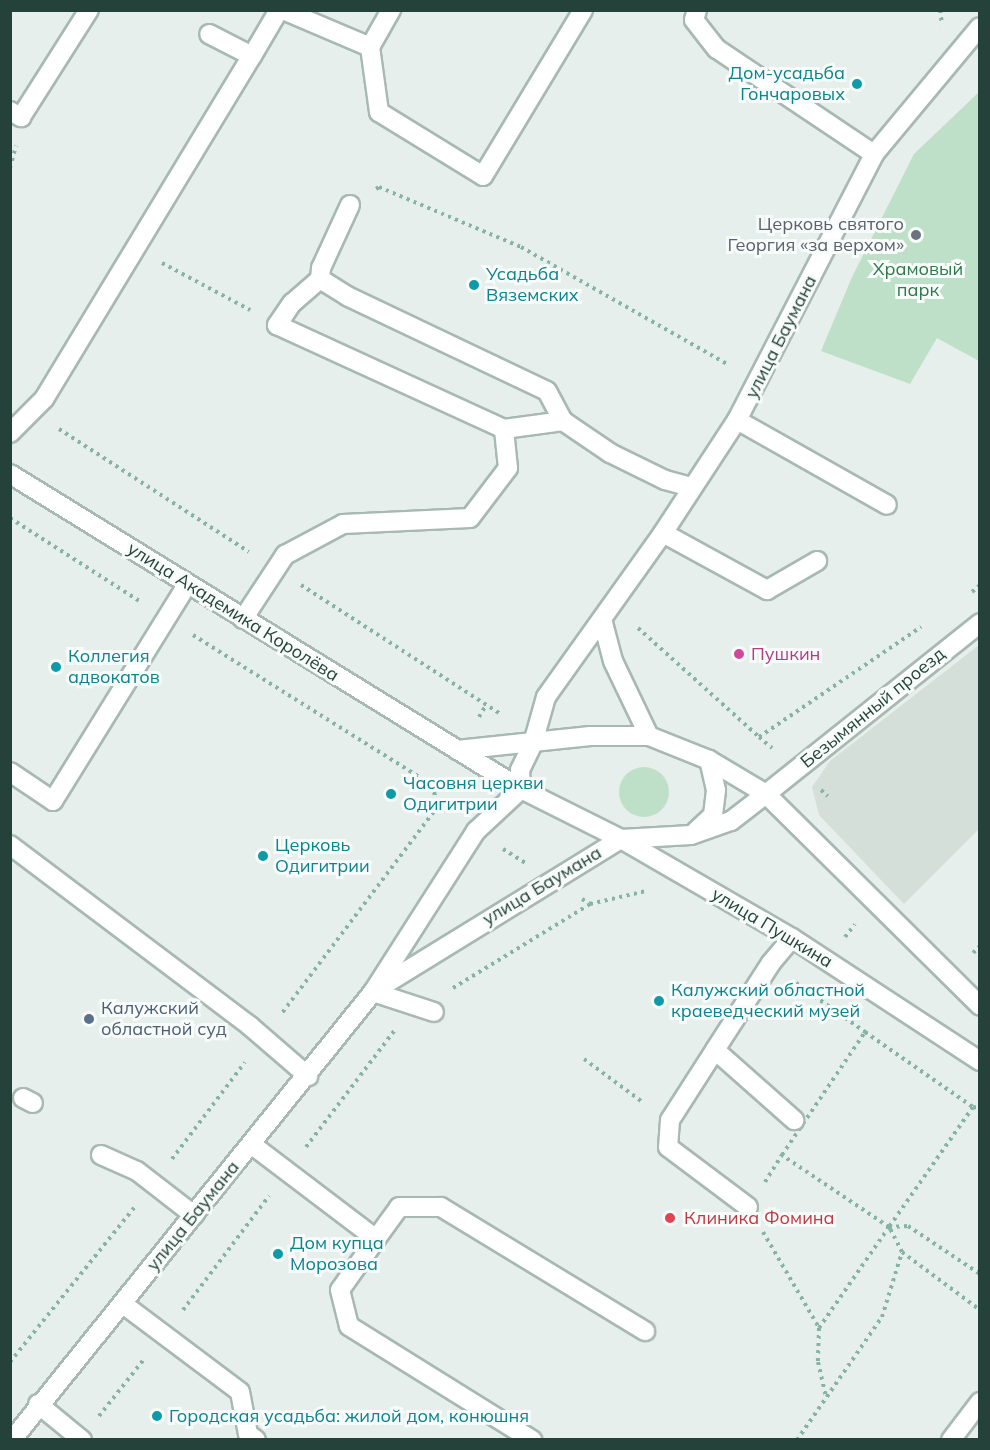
<!DOCTYPE html>
<html>
<head>
<meta charset="utf-8">
<style>
  body { margin:0 }
  #map { position:relative; width:990px; height:1450px; overflow:hidden; background:#e6efeb; font-family:Mulish,sans-serif }
  div>[style] { position:absolute }
  .built>* { inset:0; background:#d4dfda }
  .green>* { inset:0; background:#bfe0c8 }
  .round { border-radius:50% }
  .path>* { height:4px; margin-top:-2px; transform-origin:0; background:repeating-linear-gradient(90deg,#86b3a5 0 3px,transparent 0 7.5px) }
  .roads { filter:drop-shadow(2px 0 #a8b8b2) drop-shadow(-2px 0 #a8b8b2) drop-shadow(0 2px #a8b8b2) drop-shadow(0 -2px #a8b8b2) }
  .lane>* { height:18px; margin:-9px; padding:0 9px; transform-origin:9px; border-radius:9px; background:#fff }
  .street>* { height:18px; margin:-9px; padding:0 9px; transform-origin:9px; border-radius:9px; background:#fff }
  .secondary>* { height:18px; margin:-9px; padding:0 9px; transform-origin:9px; border-radius:9px; background:#fff }
  .dots>* { width:16px; height:16px; translate:-50% -50%; box-sizing:border-box; border:3px solid #f7fbf9; border-radius:50% }
  span { translate:-50% -50%; white-space:nowrap; text-align:center; line-height:1.15; -webkit-text-stroke:6px #f7fbf9; paint-order:stroke }
  .culture-label { font-size:18px; color:#0d838f }
  .right { translate:-100% -50%; text-align:right }
  .left { translate:0 -50%; text-align:left }
  .worship-label { font-size:18px; color:#5b616d }
  .park-label { font-size:18px; color:#2d7a4b }
  .street-label { font-size:18px; color:#24423a }
  .hotel-label { font-size:18px; color:#b23c85 }
  .service-label { font-size:18px; color:#4e5e75 }
  .health-label { font-size:18px; color:#be3a42 }
  .frame { position:absolute; inset:0; border:12px solid #24423a; pointer-events:none }
</style>
</head>
<body>
<div id="map">
  <div class="built">
    <i style="clip-path:polygon(979px 645px,979px 829px,904px 904px,819px 815px,812px 787px,830px 761px)"></i>
  </div>
  <div class="green">
    <i style="clip-path:polygon(979px 92px,979px 361px,937px 338px,910px 384px,821px 351px,852px 277px,914px 154px)"></i>
    <i class="round" style="left:619px;top:767px;width:50px;height:50px"></i>
  </div>
  <div class="path">
    <i style="left:940px;top:10px;width:15px;rotate:82deg"></i>
    <i style="left:10px;top:168px;width:23px;rotate:-75deg"></i>
    <i style="left:376px;top:189px;width:4px;rotate:-34deg"></i>
    <i style="left:379px;top:187px;width:154px;rotate:22.9deg"></i>
    <i style="left:521px;top:247px;width:239px;rotate:29.6deg"></i>
    <i style="left:162px;top:263px;width:100px;rotate:28.1deg"></i>
    <i style="left:59px;top:429px;width:226px;rotate:32.9deg"></i>
    <i style="left:10px;top:518px;width:156px;rotate:32.7deg"></i>
    <i style="left:301px;top:585px;width:236px;rotate:32.9deg"></i>
    <i style="left:972px;top:592px;width:11px;rotate:-41deg"></i>
    <i style="left:638px;top:628px;width:163px;rotate:42deg"></i>
    <i style="left:759px;top:737px;width:196px;rotate:-34.2deg"></i>
    <i style="left:193px;top:635px;width:282px;rotate:32.1deg"></i>
    <i style="left:432px;top:785px;width:22px;rotate:74deg"></i>
    <i style="left:438px;top:806px;width:259px;rotate:127deg"></i>
    <i style="left:479px;top:717px;width:14px;rotate:-60deg"></i>
    <i style="left:759px;top:737px;width:17px;rotate:40deg"></i>
    <i style="left:821px;top:790px;width:9px;rotate:41deg"></i>
    <i style="left:438px;top:806px;width:13px;rotate:32deg"></i>
    <i style="left:503px;top:849px;width:26px;rotate:32deg"></i>
    <i style="left:582px;top:899px;width:9px;rotate:32deg"></i>
    <i style="left:590px;top:904px;width:57px;rotate:-13.1deg"></i>
    <i style="left:845px;top:937px;width:16px;rotate:-52deg"></i>
    <i style="left:973px;top:953px;width:10px;rotate:-45deg"></i>
    <i style="left:796px;top:983px;width:85px;rotate:35.4deg"></i>
    <i style="left:453px;top:988px;width:161px;rotate:-31.5deg"></i>
    <i style="left:865px;top:1032px;width:131px;rotate:34.8deg"></i>
    <i style="left:973px;top:1107px;width:146px;rotate:125deg"></i>
    <i style="left:889px;top:1227px;width:129px;rotate:-146.1deg"></i>
    <i style="left:782px;top:1155px;width:148px;rotate:-56deg"></i>
    <i style="left:584px;top:1059px;width:74px;rotate:36.3deg"></i>
    <i style="left:973px;top:1107px;width:7px;rotate:8deg"></i>
    <i style="left:306px;top:1147px;width:146px;rotate:-52.8deg"></i>
    <i style="left:172px;top:1159px;width:121px;rotate:-53deg"></i>
    <i style="left:765px;top:1182px;width:32px;rotate:-58deg"></i>
    <i style="left:763px;top:1232px;width:111px;rotate:59.7deg"></i>
    <i style="left:819px;top:1328px;width:34px;rotate:92deg"></i>
    <i style="left:818px;top:1362px;width:36px;rotate:77deg"></i>
    <i style="left:902px;top:1252px;width:97px;rotate:36.6deg"></i>
    <i style="left:183px;top:1310px;width:143px;rotate:-53deg"></i>
    <i style="left:819px;top:1328px;width:123px;rotate:-55.3deg"></i>
    <i style="left:10px;top:1362px;width:198px;rotate:-51.2deg"></i>
    <i style="left:99px;top:1416px;width:74px;rotate:-51.6deg"></i>
    <i style="left:797px;top:1440px;width:150px;rotate:-55.4deg"></i>
    <i style="left:882px;top:1317px;width:68px;rotate:-72.9deg"></i>
    <i style="left:902px;top:1252px;width:28px;rotate:-117deg"></i>
    <i style="left:889px;top:1227px;width:19px;rotate:-3deg"></i>
    <i style="left:908px;top:1226px;width:87px;rotate:33.7deg"></i>
  </div>
  <div class="roads">
    <div class="lane">
      <i style="left:283px;top:10px;width:95px;rotate:23deg"></i>
      <i style="left:370px;top:47px;width:66px;rotate:82.1deg"></i>
      <i style="left:379px;top:112px;width:122px;rotate:31.6deg"></i>
      <i style="left:483px;top:176px;width:194px;rotate:-58.9deg"></i>
      <i style="left:697px;top:10px;width:10px;rotate:107deg"></i>
      <i style="left:694px;top:20px;width:37px;rotate:52deg"></i>
      <i style="left:717px;top:49px;width:189px;rotate:33.8deg"></i>
      <i style="left:370px;top:47px;width:43px;rotate:-60.4deg"></i>
      <i style="left:252px;top:56px;width:53px;rotate:-59.6deg"></i>
      <i style="left:10px;top:111px;width:13px;rotate:29deg"></i>
      <i style="left:21px;top:117px;width:127px;rotate:-57.6deg"></i>
      <i style="left:350px;top:205px;width:69px;rotate:114.7deg"></i>
      <i style="left:321px;top:268px;width:11px;rotate:95deg"></i>
      <i style="left:320px;top:279px;width:32px;rotate:32deg"></i>
      <i style="left:347px;top:296px;width:221px;rotate:25.4deg"></i>
      <i style="left:547px;top:391px;width:34px;rotate:62deg"></i>
      <i style="left:563px;top:421px;width:57px;rotate:34.2deg"></i>
      <i style="left:610px;top:453px;width:61px;rotate:26.1deg"></i>
      <i style="left:665px;top:480px;width:28px;rotate:15deg"></i>
      <i style="left:320px;top:279px;width:37px;rotate:139deg"></i>
      <i style="left:292px;top:303px;width:27px;rotate:124deg"></i>
      <i style="left:277px;top:325px;width:250px;rotate:24.6deg"></i>
      <i style="left:504px;top:429px;width:60px;rotate:-7.7deg"></i>
      <i style="left:737px;top:420px;width:172px;rotate:29.5deg"></i>
      <i style="left:10px;top:433px;width:48px;rotate:-45deg"></i>
      <i style="left:44px;top:399px;width:401px;rotate:-58.8deg"></i>
      <i style="left:252px;top:56px;width:48px;rotate:-152.9deg"></i>
      <i style="left:663px;top:533px;width:119px;rotate:28.7deg"></i>
      <i style="left:767px;top:590px;width:58px;rotate:-30.1deg"></i>
      <i style="left:243px;top:619px;width:77px;rotate:-56.7deg"></i>
      <i style="left:285px;top:555px;width:66px;rotate:-28.1deg"></i>
      <i style="left:343px;top:524px;width:127px;rotate:-2.7deg"></i>
      <i style="left:470px;top:518px;width:63px;rotate:-52.8deg"></i>
      <i style="left:508px;top:468px;width:39px;rotate:-96deg"></i>
      <i style="left:10px;top:772px;width:52px;rotate:34deg"></i>
      <i style="left:53px;top:801px;width:254px;rotate:-58.2deg"></i>
      <i style="left:10px;top:845px;width:301px;rotate:37deg"></i>
      <i style="left:250px;top:1026px;width:77px;rotate:40.8deg"></i>
      <i style="left:792px;top:938px;width:33px;rotate:130deg"></i>
      <i style="left:771px;top:963px;width:103px;rotate:122.8deg"></i>
      <i style="left:715px;top:1050px;width:106px;rotate:41.5deg"></i>
      <i style="left:373px;top:992px;width:64px;rotate:18.2deg"></i>
      <i style="left:715px;top:1050px;width:83px;rotate:122.7deg"></i>
      <i style="left:670px;top:1120px;width:27px;rotate:94deg"></i>
      <i style="left:668px;top:1147px;width:100px;rotate:36.9deg"></i>
      <i style="left:23px;top:1098px;width:11px;rotate:27deg"></i>
      <i style="left:251px;top:1144px;width:157px;rotate:37.2deg"></i>
      <i style="left:376px;top:1239px;width:39px;rotate:-54deg"></i>
      <i style="left:399px;top:1207px;width:42px"></i>
      <i style="left:441px;top:1207px;width:239px;rotate:31.3deg"></i>
      <i style="left:101px;top:1155px;width:39px;rotate:24deg"></i>
      <i style="left:137px;top:1171px;width:72px;rotate:37.7deg"></i>
      <i style="left:376px;top:1239px;width:62px;rotate:125.2deg"></i>
      <i style="left:340px;top:1290px;width:37px;rotate:76deg"></i>
      <i style="left:349px;top:1326px;width:216px;rotate:31.9deg"></i>
      <i style="left:123px;top:1304px;width:146px;rotate:36.9deg"></i>
      <i style="left:240px;top:1392px;width:43px;rotate:79.2deg"></i>
      <i style="left:248px;top:1434px;width:10px;rotate:37deg"></i>
      <i style="left:38px;top:1404px;width:57px;rotate:39.3deg"></i>
      <i style="left:951px;top:1440px;width:48px;rotate:-52.7deg"></i>
    </div>
    <div class="street">
      <i style="left:602px;top:619px;width:43px;rotate:75.3deg"></i>
      <i style="left:613px;top:661px;width:83px;rotate:64.4deg"></i>
      <i style="left:533px;top:743px;width:48px;rotate:-74.2deg"></i>
      <i style="left:546px;top:697px;width:201px;rotate:-54.5deg"></i>
      <i style="left:663px;top:533px;width:135px;rotate:-56.8deg"></i>
      <i style="left:737px;top:420px;width:299px;rotate:-62.7deg"></i>
      <i style="left:874px;top:154px;width:165px;rotate:-50.2deg"></i>
      <i style="left:766px;top:794px;width:274px;rotate:-38.6deg"></i>
    </div>
    <div class="secondary">
      <i style="left:10px;top:474px;width:600px;rotate:31.65deg"></i>
      <i style="left:521px;top:789px;width:112px;rotate:26.6deg"></i>
      <i style="left:621px;top:839px;width:198px;rotate:30.1deg"></i>
      <i style="left:792px;top:938px;width:225px;rotate:33.2deg"></i>
      <i style="left:457px;top:750px;width:134px;rotate:-6deg"></i>
      <i style="left:590px;top:736px;width:59px"></i>
      <i style="left:649px;top:736px;width:65px;rotate:21.8deg"></i>
      <i style="left:709px;top:760px;width:66px;rotate:30.8deg"></i>
      <i style="left:766px;top:794px;width:301px;rotate:44.7deg"></i>
      <i style="left:521px;top:789px;width:19px;rotate:-93deg"></i>
      <i style="left:520px;top:770px;width:30px;rotate:-64deg"></i>
      <i style="left:696px;top:831px;width:23px;rotate:-43deg"></i>
      <i style="left:713px;top:815px;width:25px;rotate:-83deg"></i>
      <i style="left:716px;top:790px;width:31px;rotate:-103deg"></i>
      <i style="left:377px;top:989px;width:286px;rotate:-31.6deg"></i>
      <i style="left:621px;top:839px;width:70px;rotate:-3.3deg"></i>
      <i style="left:691px;top:835px;width:42px;rotate:-19.3deg"></i>
      <i style="left:731px;top:821px;width:44px;rotate:-37.6deg"></i>
      <i style="left:12px;top:1440px;width:575px;rotate:-51.14deg"></i>
      <i style="left:373px;top:992px;width:191px;rotate:-57.4deg"></i>
      <i style="left:476px;top:831px;width:62px;rotate:-43deg"></i>
    </div>
  </div>
  <div class="dots">
    <i style="left:857px;top:84px;background:#0f9aa8"></i>
    <i style="left:916px;top:235px;background:#6b7280"></i>
    <i style="left:474px;top:285px;background:#0f9aa8"></i>
    <i style="left:739px;top:654px;background:#d1479c"></i>
    <i style="left:56px;top:667px;background:#0f9aa8"></i>
    <i style="left:391px;top:794px;background:#0f9aa8"></i>
    <i style="left:263px;top:856px;background:#0f9aa8"></i>
    <i style="left:659px;top:1001px;background:#0f9aa8"></i>
    <i style="left:89px;top:1019px;background:#5c6f8a"></i>
    <i style="left:670px;top:1218px;background:#e0444e"></i>
    <i style="left:278px;top:1254px;background:#0f9aa8"></i>
    <i style="left:157px;top:1416px;background:#0f9aa8"></i>
  </div>
  <div class="culture-label">
    <span class="right" style="left:845px;top:84px">Дом-усадьба<br>Гончаровых</span>
    <span class="left" style="left:486px;top:285px">Усадьба<br>Вяземских</span>
    <span class="left" style="left:68px;top:667px">Коллегия<br>адвокатов</span>
    <span class="left" style="left:403px;top:794px">Часовня церкви<br>Одигитрии</span>
    <span class="left" style="left:275px;top:856px">Церковь<br>Одигитрии</span>
    <span class="left" style="left:671px;top:1001px">Калужский областной<br>краеведческий музей</span>
    <span class="left" style="left:290px;top:1254px">Дом купца<br>Морозова</span>
    <span class="left" style="left:169px;top:1416px">Городская усадьба: жилой дом, конюшня</span>
  </div>
  <div class="worship-label">
    <span class="right" style="left:904px;top:235px">Церковь святого<br>Георгия «за верхом»</span>
  </div>
  <div class="park-label">
    <span style="left:918px;top:280px">Храмовый<br>парк</span>
  </div>
  <div class="street-label">
    <span style="left:781px;top:337px;rotate:-63deg">улица Баумана</span>
    <span style="left:233px;top:612px;rotate:32deg">улица Академика Королёва</span>
    <span style="left:873px;top:708px;rotate:-39deg">Безымянный проезд</span>
    <span style="left:542px;top:886px;rotate:-31deg">улица Баумана</span>
    <span style="left:772px;top:928px;rotate:31deg">улица Пушкина</span>
    <span style="left:193px;top:1216px;rotate:-51deg">улица Баумана</span>
  </div>
  <div class="hotel-label">
    <span class="left" style="left:751px;top:654px">Пушкин</span>
  </div>
  <div class="service-label">
    <span class="left" style="left:101px;top:1019px">Калужский<br>областной суд</span>
  </div>
  <div class="health-label">
    <span class="left" style="left:684px;top:1218px">Клиника Фомина</span>
  </div>
  <div class="frame"></div>
</div>
</body>
</html>
